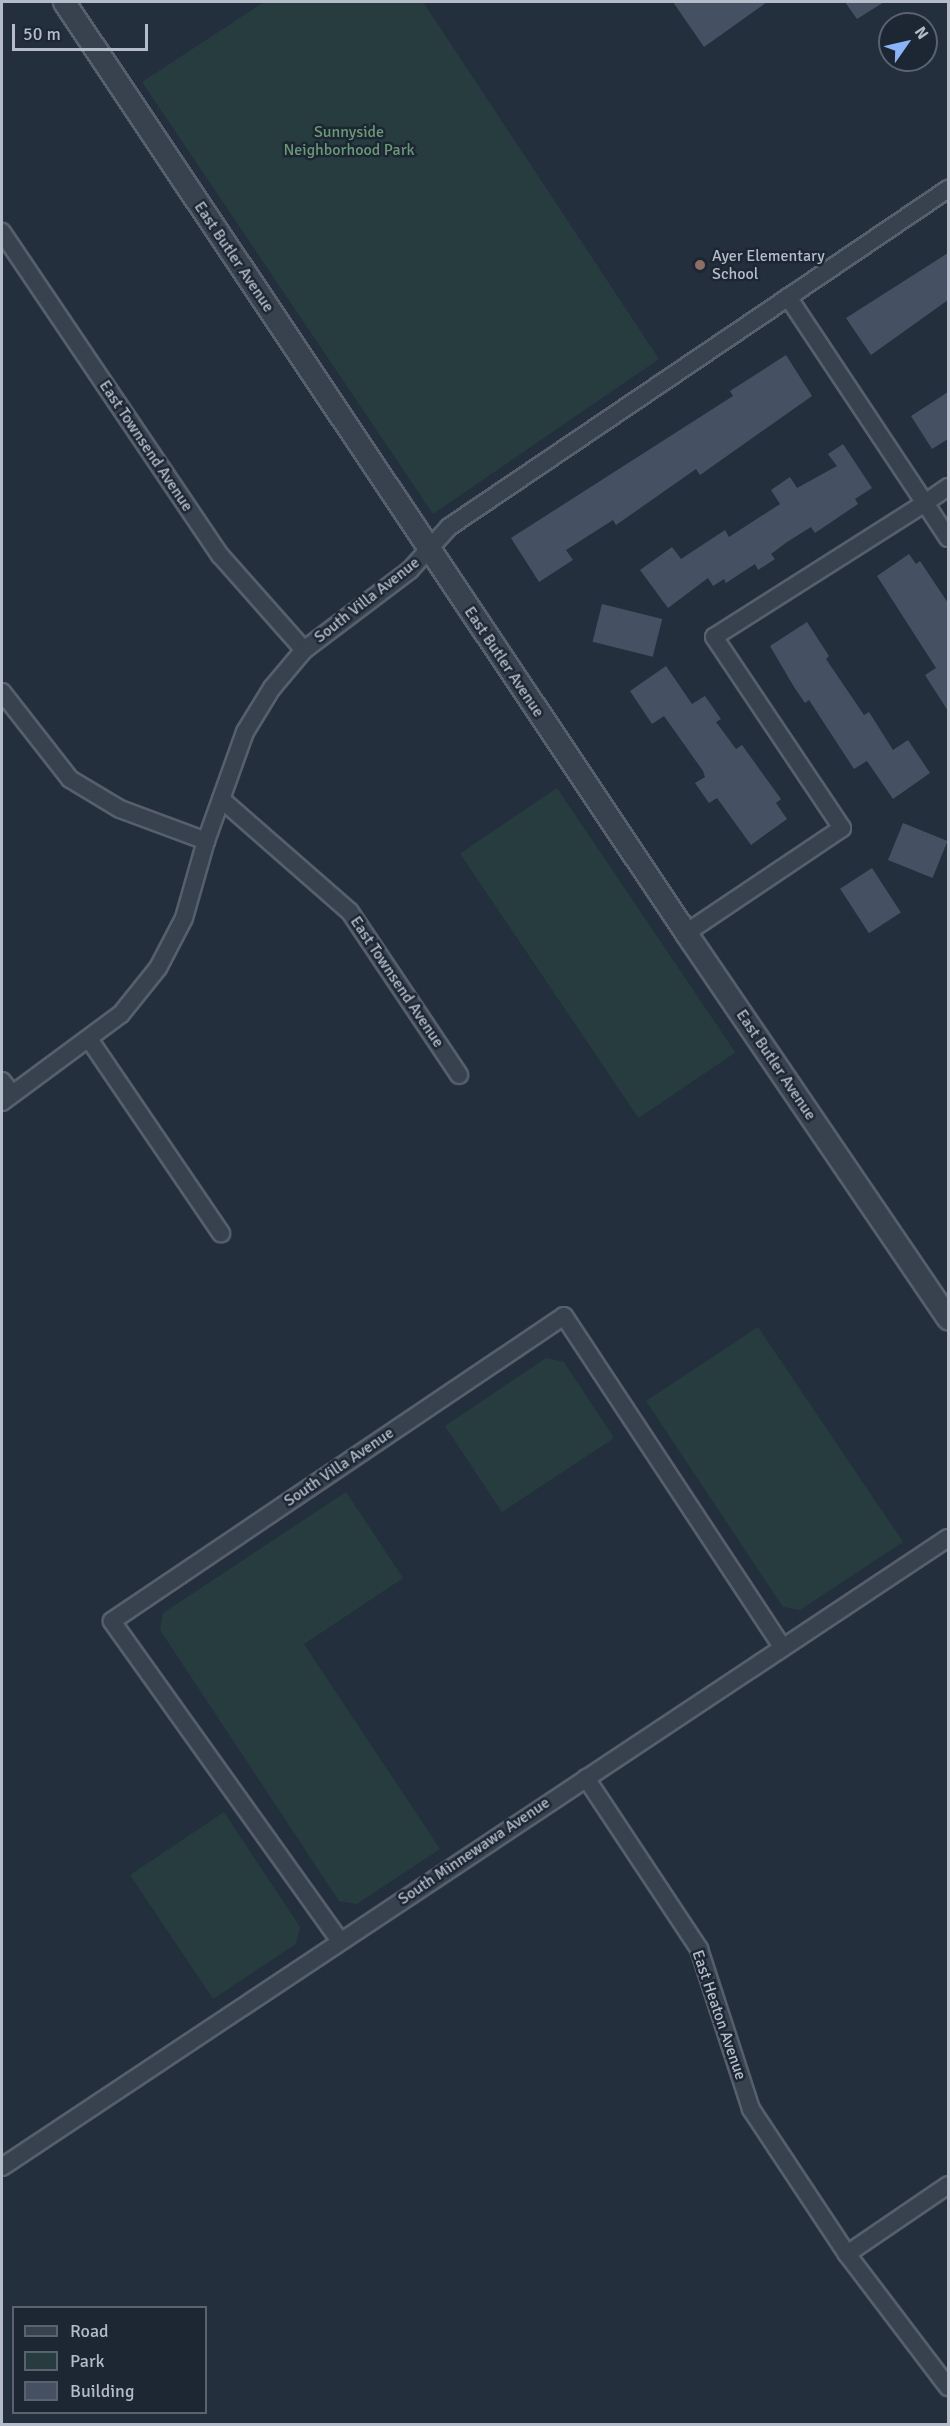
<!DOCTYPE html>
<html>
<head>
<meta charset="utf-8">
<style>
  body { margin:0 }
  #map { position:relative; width:950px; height:2426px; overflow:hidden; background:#242f3e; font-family:Signika,sans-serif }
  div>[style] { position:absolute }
  .green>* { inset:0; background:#263c3f; transform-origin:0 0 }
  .building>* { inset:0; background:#455162; transform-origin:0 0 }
  .roads { filter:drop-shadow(2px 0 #565f6c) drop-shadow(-2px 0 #565f6c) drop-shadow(0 2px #565f6c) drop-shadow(0 -2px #565f6c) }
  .minor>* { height:16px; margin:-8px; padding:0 8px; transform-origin:8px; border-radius:8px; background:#38414e }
  .tertiary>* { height:21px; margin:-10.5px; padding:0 10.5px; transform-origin:10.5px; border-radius:10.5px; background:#38414e }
  .dots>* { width:16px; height:16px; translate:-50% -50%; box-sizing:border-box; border:3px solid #1d2633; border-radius:50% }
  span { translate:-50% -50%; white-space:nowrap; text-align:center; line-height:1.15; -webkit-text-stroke:5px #1d2633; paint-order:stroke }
  .park-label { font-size:16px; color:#6b9a76 }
  .poi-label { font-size:16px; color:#b4bcc9 }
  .left { translate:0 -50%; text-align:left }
  .street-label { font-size:16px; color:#b4bcc9 }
  .frame { position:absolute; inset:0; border:3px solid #b4bcc9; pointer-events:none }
  .legend { position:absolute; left:12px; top:2306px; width:195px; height:108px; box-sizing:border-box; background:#1d2633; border:2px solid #59626f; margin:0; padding:8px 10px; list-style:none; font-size:18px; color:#b4bcc9 }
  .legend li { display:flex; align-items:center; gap:12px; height:30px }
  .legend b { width:30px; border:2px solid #59626f }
  .north { position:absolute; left:878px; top:12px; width:60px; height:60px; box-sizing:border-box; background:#1d2633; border:2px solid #59626f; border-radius:50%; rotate:56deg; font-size:16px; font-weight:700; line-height:24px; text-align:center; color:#b4bcc9 }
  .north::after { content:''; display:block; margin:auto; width:21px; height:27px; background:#8ab4f8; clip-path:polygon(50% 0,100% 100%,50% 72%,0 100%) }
  .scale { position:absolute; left:12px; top:24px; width:136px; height:27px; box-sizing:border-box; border:3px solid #b4bcc9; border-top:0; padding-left:8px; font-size:18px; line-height:21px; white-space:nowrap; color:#b4bcc9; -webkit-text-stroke:4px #1d2633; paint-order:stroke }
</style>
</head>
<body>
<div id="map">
  <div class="green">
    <i style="clip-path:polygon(264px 2px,423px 2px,659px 359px,433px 514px,142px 82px)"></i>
    <i style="left:557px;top:788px;width:319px;height:117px;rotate:56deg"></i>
    <i style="clip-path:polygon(758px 1327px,903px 1542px,800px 1610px,783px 1607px,646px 1401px)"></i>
    <i style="clip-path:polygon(546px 1358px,564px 1362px,614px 1438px,502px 1512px,445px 1426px)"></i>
    <i style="clip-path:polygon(346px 1492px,403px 1578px,304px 1644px,440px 1849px,357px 1904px,339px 1901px,160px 1630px,163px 1613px)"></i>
    <i style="clip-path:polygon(224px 1812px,300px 1927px,296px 1944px,213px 1999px,130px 1875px)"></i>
  </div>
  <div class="building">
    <i style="clip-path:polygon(673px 2px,767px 2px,704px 47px)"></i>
    <i style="clip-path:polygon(845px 2px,884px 2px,857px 19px)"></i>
    <i style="clip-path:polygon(948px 253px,948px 300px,871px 355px,846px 318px)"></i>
    <i style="clip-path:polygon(786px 355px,812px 396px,700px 475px,696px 469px,616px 525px,613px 520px,566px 550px,573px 560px,539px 582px,511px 538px,733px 396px,730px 391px)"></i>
    <i style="clip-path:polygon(948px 392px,948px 439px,932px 449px,911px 416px)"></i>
    <i style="clip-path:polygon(843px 444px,872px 488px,855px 499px,858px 504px,815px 533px,811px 527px,787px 542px,771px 554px,775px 559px,758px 570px,755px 564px,726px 583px,724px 579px,713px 586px,708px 578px,668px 608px,640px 570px,672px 547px,681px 559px,725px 530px,729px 537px,780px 504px,771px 490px,790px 477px,797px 488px,837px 466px,828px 454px)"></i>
    <i style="clip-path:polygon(909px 554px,916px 564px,920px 561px,948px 603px,948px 711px,925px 675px,936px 668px,877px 576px)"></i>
    <i style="left:602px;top:604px;width:62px;height:39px;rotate:14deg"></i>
    <i style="clip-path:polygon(807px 622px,829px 656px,826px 659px,864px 715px,869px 712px,893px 750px,908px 740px,930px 773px,893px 799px,867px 761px,854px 769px,809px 700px,805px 703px,794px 687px,770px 646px)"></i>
    <i style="clip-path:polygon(666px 666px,692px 704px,705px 696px,721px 719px,716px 722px,736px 749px,742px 745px,781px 799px,776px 803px,787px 819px,751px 845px,717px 798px,709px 803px,695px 783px,705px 777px,703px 771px,664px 716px,652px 724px,630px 691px)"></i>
    <i style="left:903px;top:823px;width:48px;height:40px;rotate:22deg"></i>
    <i style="left:872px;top:868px;width:53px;height:38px;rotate:57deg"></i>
  </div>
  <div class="roads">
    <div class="minor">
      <i style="left:2px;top:232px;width:390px;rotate:56deg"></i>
      <i style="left:220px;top:555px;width:127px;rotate:48.5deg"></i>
      <i style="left:788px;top:297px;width:247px;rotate:56.4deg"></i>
      <i style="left:925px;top:503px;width:28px;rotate:-35deg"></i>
      <i style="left:2px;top:692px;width:110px;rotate:52deg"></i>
      <i style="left:70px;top:779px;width:58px;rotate:31deg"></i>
      <i style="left:120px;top:809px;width:92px;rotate:20.4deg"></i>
      <i style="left:221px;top:799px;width:171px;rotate:41.2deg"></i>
      <i style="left:350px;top:912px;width:196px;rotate:56.2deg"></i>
      <i style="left:686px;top:933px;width:188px;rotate:-33.9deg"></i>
      <i style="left:842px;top:828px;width:230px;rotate:-123.8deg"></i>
      <i style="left:714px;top:637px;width:250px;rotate:-32.4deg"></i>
      <i style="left:925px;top:503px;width:42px;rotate:56.7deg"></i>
      <i style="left:89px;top:1039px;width:235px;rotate:55.8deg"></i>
      <i style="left:2px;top:1081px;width:16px;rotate:52deg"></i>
      <i style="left:2px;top:1102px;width:148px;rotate:-36.5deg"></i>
      <i style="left:121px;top:1014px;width:59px;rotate:-51.2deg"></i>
      <i style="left:158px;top:968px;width:56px;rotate:-62.5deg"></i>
      <i style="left:184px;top:918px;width:80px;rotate:-74.1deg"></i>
      <i style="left:206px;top:841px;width:116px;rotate:-70.3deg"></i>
      <i style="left:245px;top:732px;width:52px;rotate:-58.5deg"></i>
      <i style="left:272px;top:688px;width:50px;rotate:-49.9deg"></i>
      <i style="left:304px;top:650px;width:133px;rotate:-37deg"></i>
      <i style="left:410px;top:570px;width:58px;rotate:-47.8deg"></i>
      <i style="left:449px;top:527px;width:603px;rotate:-34.11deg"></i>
      <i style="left:586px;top:1778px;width:205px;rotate:56.5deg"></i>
      <i style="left:699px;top:1949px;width:168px;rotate:72deg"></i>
      <i style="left:751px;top:2109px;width:174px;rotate:56.5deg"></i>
      <i style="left:847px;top:2254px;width:167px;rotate:52.8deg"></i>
      <i style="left:340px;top:1941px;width:393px;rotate:-125.5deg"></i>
      <i style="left:112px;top:1621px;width:545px;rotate:-34.01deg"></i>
      <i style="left:564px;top:1316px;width:396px;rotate:56.6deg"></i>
      <i style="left:2px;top:2167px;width:1136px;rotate:-33.62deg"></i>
      <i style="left:847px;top:2254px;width:122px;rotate:-34.3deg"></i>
    </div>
    <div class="tertiary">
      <i style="left:64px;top:2px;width:1120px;rotate:56.25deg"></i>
      <i style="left:686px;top:933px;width:466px;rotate:55.8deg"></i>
    </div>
  </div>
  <div class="dots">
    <i style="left:700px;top:265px;background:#8d6e63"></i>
  </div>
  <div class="park-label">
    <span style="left:349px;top:141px">Sunnyside<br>Neighborhood Park</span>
  </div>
  <div class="poi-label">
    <span class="left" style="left:712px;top:265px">Ayer Elementary<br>School</span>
  </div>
  <div class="street-label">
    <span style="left:234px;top:257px;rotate:56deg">East Butler Avenue</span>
    <span style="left:146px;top:446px;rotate:56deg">East Townsend Avenue</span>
    <span style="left:367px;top:600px;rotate:-38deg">South Villa Avenue</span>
    <span style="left:504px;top:662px;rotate:56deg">East Butler Avenue</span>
    <span style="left:397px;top:982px;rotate:56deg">East Townsend Avenue</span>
    <span style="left:776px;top:1065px;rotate:56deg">East Butler Avenue</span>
    <span style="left:339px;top:1467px;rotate:-34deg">South Villa Avenue</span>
    <span style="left:474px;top:1851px;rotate:-34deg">South Minnewawa Avenue</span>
    <span style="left:719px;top:2015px;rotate:71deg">East Heaton Avenue</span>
  </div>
  <div class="frame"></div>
  <ul class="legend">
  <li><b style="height:8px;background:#38414e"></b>Road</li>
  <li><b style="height:16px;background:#263c3f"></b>Park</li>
  <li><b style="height:16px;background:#455162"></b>Building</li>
  </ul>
  <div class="north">N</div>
  <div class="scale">50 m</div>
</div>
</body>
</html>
